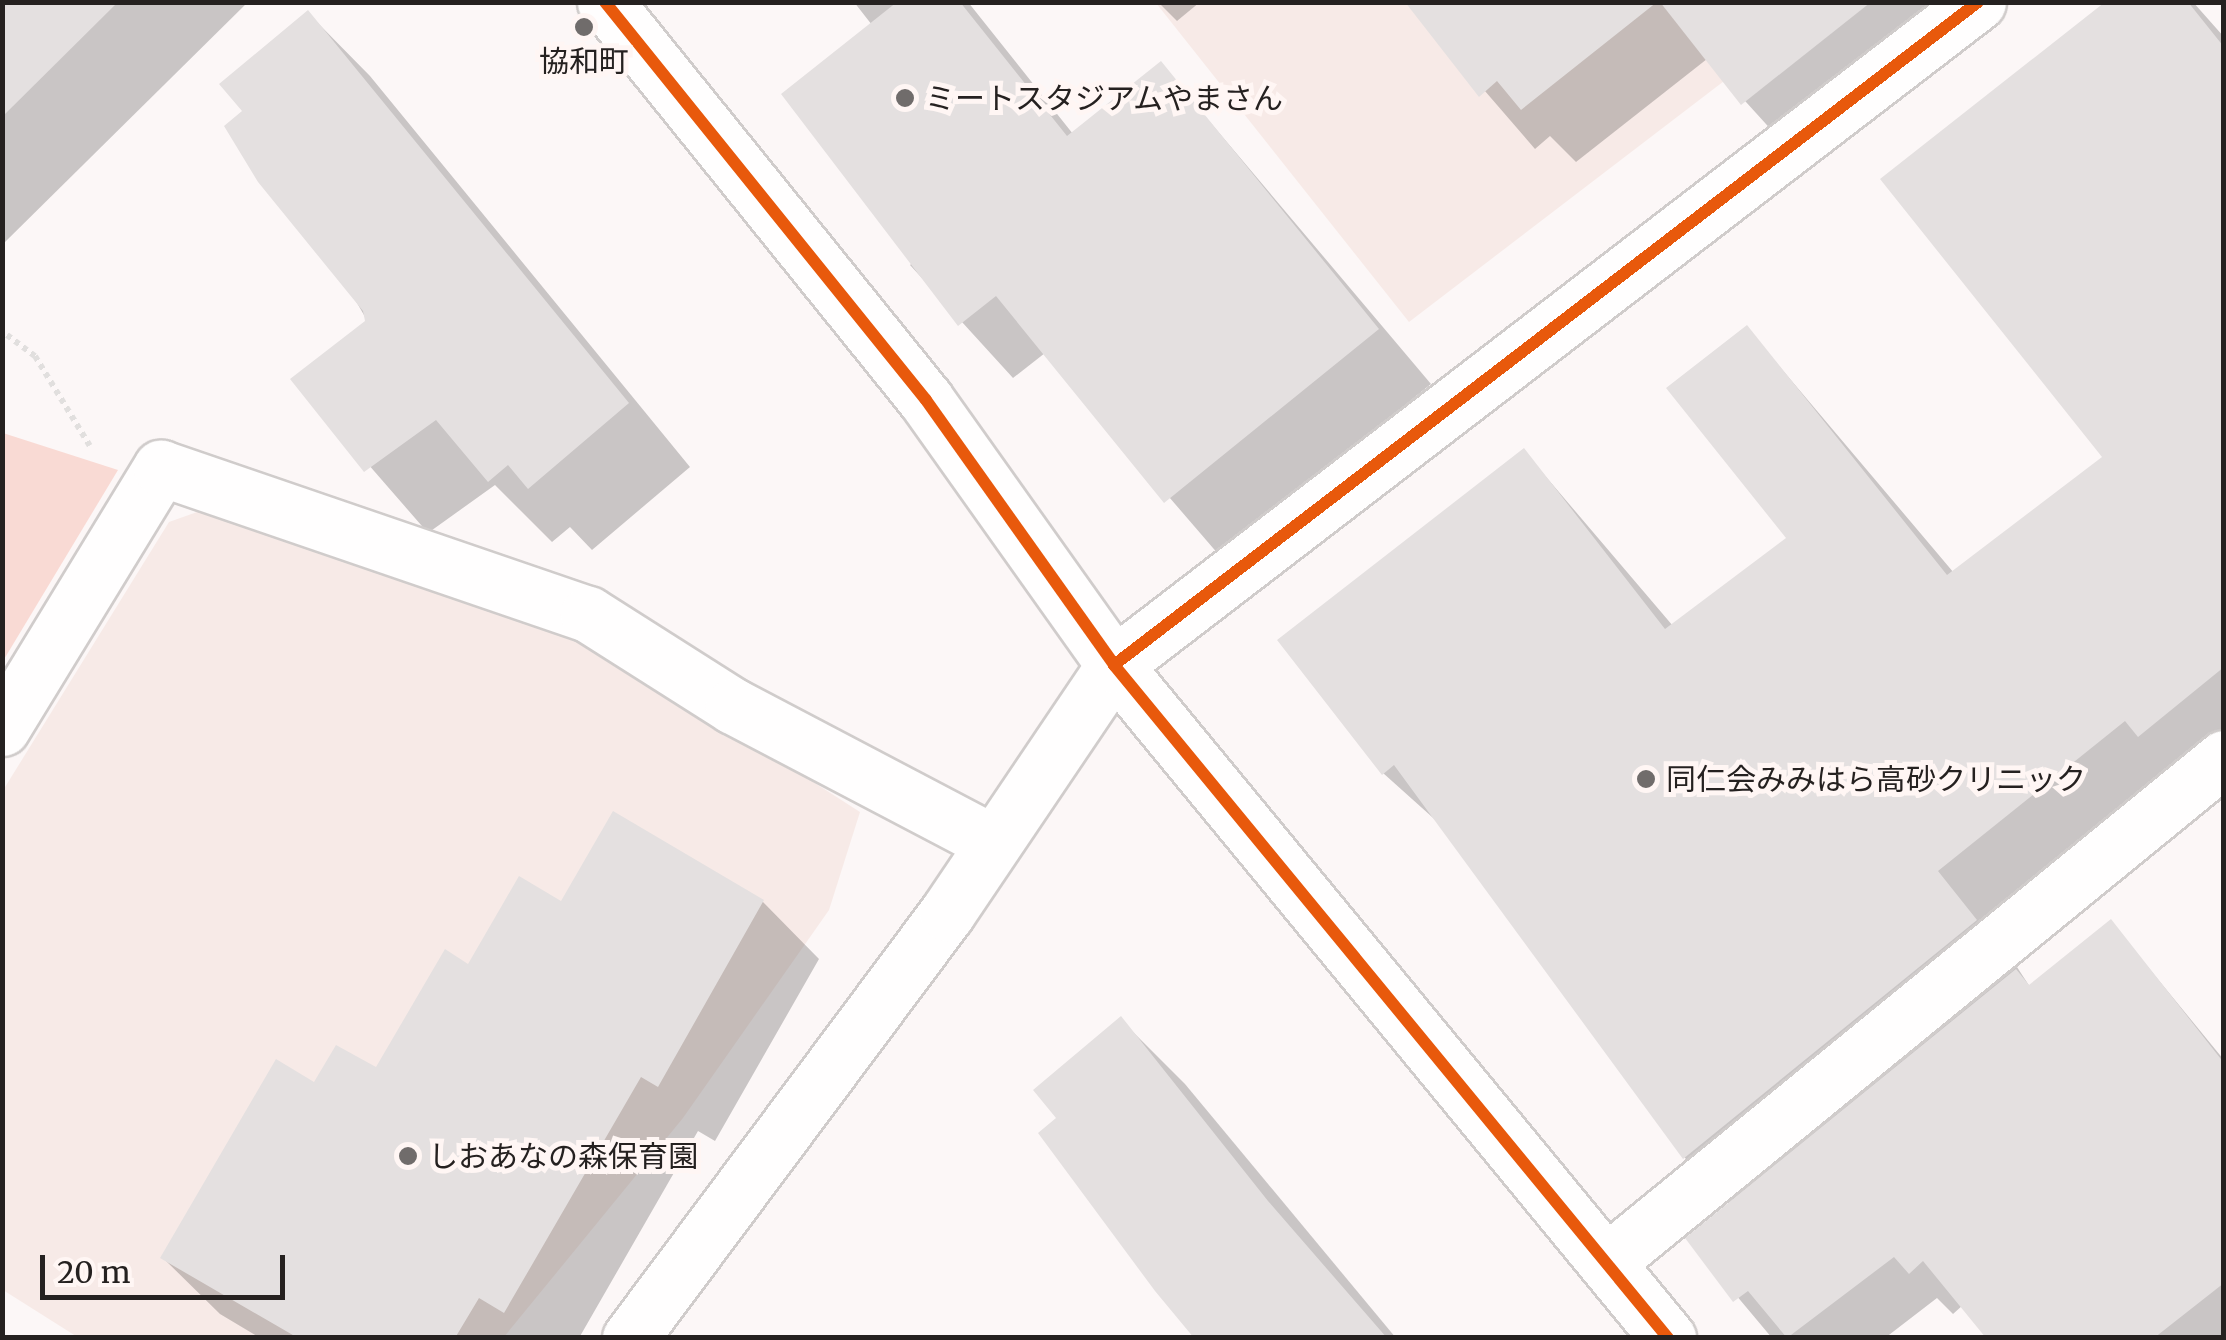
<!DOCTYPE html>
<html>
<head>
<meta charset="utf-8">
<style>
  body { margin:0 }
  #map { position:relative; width:2226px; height:1340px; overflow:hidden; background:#fcf7f7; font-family:Merriweather,"Noto Sans JP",serif }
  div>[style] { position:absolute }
  .built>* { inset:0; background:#f7eae7 }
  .green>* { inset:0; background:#f9dad4 }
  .shadow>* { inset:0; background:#0003 }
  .building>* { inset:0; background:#e4e0e0 }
  .path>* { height:6px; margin-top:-3px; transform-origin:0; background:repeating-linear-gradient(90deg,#e1dfde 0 5px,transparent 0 10px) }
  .roads { filter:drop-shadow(2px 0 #d0cccb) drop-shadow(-2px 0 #d0cccb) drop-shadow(0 2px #d0cccb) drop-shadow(0 -2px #d0cccb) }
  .street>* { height:55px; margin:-27.5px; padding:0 27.5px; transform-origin:27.5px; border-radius:27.5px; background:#fffefe }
  .secondary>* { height:55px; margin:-27.5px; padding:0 27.5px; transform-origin:27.5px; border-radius:27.5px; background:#fffefe }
  .cycleway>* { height:12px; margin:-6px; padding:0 6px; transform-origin:6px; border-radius:6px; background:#e8590c }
  .dots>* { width:28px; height:28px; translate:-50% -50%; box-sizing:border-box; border:5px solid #fff6f4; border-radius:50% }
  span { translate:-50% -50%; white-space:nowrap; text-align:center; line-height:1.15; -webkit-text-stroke:10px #fff6f4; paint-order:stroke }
  .poi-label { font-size:30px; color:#252120 }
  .left { translate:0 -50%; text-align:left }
  .frame { position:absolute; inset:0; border:5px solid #252120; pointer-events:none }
  .scale { position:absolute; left:40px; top:1255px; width:245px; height:45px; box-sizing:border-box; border:5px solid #252120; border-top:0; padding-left:12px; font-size:30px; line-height:35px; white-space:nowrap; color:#252120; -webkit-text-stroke:8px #fff6f4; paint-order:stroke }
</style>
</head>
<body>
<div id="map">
  <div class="built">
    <i style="clip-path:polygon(1156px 3px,1826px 3px,1409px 322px)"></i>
    <i style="clip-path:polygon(214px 506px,570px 626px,860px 812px,829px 910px,683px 1118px,504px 1337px,79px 1338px,3px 1290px,2px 792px,169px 522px)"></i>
  </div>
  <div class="green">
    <i style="clip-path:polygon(3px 433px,118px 470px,3px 661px,2px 433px)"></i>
  </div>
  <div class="shadow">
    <i style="clip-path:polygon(2px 2px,248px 2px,2px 245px)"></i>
    <i style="clip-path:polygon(854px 2px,968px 2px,1073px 134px,1161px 64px,1431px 384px,1219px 555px,1045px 353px,1013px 378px,910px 265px,917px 259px,872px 25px)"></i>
    <i style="clip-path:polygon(1158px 2px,1200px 2px,1177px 21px)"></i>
    <i style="clip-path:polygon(1408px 2px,1942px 2px,1796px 157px,1707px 59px,1576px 162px,1550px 136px,1535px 149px)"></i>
    <i style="clip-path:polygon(2109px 2px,2193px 2px,2224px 37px,2224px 766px,1991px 927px,2030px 987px,2111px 922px,2224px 1060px,2224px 1338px,1990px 1338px,1963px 1305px,1953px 1314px,1937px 1298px,1885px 1338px,1772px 1338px,1689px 1239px,1731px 1204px,1685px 1158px,1441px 825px,1383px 773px,1524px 451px,1673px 626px,1790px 538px,1747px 328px,1954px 573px,2106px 458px)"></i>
    <i style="clip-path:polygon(308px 13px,370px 76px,690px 467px,592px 550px,570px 527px,552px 542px,495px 485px,428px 533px,294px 379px,368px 322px,246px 111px)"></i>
    <i style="clip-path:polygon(614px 815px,763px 902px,819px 959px,715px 1141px,698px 1131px,579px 1338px,260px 1338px,220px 1314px,163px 1258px,315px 1085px,376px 1071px,469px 967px,562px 905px)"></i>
    <i style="clip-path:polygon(1120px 1019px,1185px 1084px,1396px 1338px,1199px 1338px,1059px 1118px)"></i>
  </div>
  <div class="building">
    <i style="clip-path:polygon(2px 2px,118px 2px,2px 117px)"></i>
    <i style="clip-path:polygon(897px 2px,960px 2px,1067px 136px,1161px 61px,1379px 329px,1164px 503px,996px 296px,958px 326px,781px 94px)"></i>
    <i style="clip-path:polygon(1405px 2px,1657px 2px,1521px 110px,1497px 81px,1479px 97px)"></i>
    <i style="clip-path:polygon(1660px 2px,1871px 2px,1741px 105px)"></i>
    <i style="clip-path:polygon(2105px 2px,2188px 2px,2224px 47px,2224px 667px,2138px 737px,2125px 721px,1938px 871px,1977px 920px,1683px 1159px,1394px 765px,1382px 775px,1277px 640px,1524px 448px,1665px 629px,1786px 538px,1666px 388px,1747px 325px,1947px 575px,2102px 457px,1880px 179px)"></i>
    <i style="clip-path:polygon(308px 10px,629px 403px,528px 489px,508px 465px,488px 482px,436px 420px,364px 472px,290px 379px,365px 321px,363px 311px,258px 182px,224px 126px,242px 111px,219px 84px)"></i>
    <i style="clip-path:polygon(613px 811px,764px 900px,658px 1087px,641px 1077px,504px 1313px,479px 1298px,455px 1338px,298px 1338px,160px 1258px,276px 1059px,314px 1082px,336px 1045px,376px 1067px,445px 949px,468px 964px,519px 876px,561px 901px)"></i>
    <i style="clip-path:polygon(2111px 919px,2224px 1063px,2224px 1283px,2154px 1338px,1986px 1338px,1923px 1261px,1909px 1274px,1894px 1257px,1787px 1338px,1748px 1291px,1733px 1302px,1685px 1238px,2016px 969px,2029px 985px)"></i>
    <i style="clip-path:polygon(1121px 1016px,1268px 1201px,1387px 1338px,1194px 1338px,1155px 1291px,1038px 1133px,1056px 1118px,1033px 1090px)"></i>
  </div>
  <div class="path">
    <i style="left:7px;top:335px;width:35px;rotate:37deg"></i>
    <i style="left:35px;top:356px;width:105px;rotate:58.6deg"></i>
  </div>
  <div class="roads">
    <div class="street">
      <i style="left:2px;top:728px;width:305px;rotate:-58.6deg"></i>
      <i style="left:161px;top:468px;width:451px;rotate:18.9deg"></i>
      <i style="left:588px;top:614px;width:172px;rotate:32.4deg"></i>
      <i style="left:733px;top:706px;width:293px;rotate:27.7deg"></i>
      <i style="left:1608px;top:1261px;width:795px;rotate:-39.23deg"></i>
    </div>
    <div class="secondary">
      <i style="left:605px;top:2px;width:511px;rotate:51.11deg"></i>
      <i style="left:926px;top:400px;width:325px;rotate:54.6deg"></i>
      <i style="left:1114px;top:665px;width:872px;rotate:50.54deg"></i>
      <i style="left:630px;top:1338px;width:530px;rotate:-53.28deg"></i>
      <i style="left:947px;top:913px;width:299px;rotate:-56deg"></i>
      <i style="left:1114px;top:665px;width:1089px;rotate:-37.5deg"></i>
    </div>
  </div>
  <div class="cycleway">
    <i style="left:605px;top:2px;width:511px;rotate:51.11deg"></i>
    <i style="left:926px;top:400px;width:325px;rotate:54.6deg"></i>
    <i style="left:1114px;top:665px;width:872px;rotate:50.54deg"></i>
    <i style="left:1114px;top:665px;width:1089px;rotate:-37.5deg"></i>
  </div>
  <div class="dots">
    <i style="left:584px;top:27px;background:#706c6b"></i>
    <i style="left:905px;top:98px;background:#706c6b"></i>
    <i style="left:1646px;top:779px;background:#706c6b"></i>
    <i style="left:408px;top:1156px;background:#706c6b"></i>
  </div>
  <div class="poi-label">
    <span style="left:584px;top:61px">協和町</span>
    <span class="left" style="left:925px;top:98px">ミートスタジアムやまさん</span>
    <span class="left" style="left:1666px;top:779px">同仁会みみはら高砂クリニック</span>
    <span class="left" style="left:428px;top:1156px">しおあなの森保育園</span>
  </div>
  <div class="frame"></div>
  <div class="scale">20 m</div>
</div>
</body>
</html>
